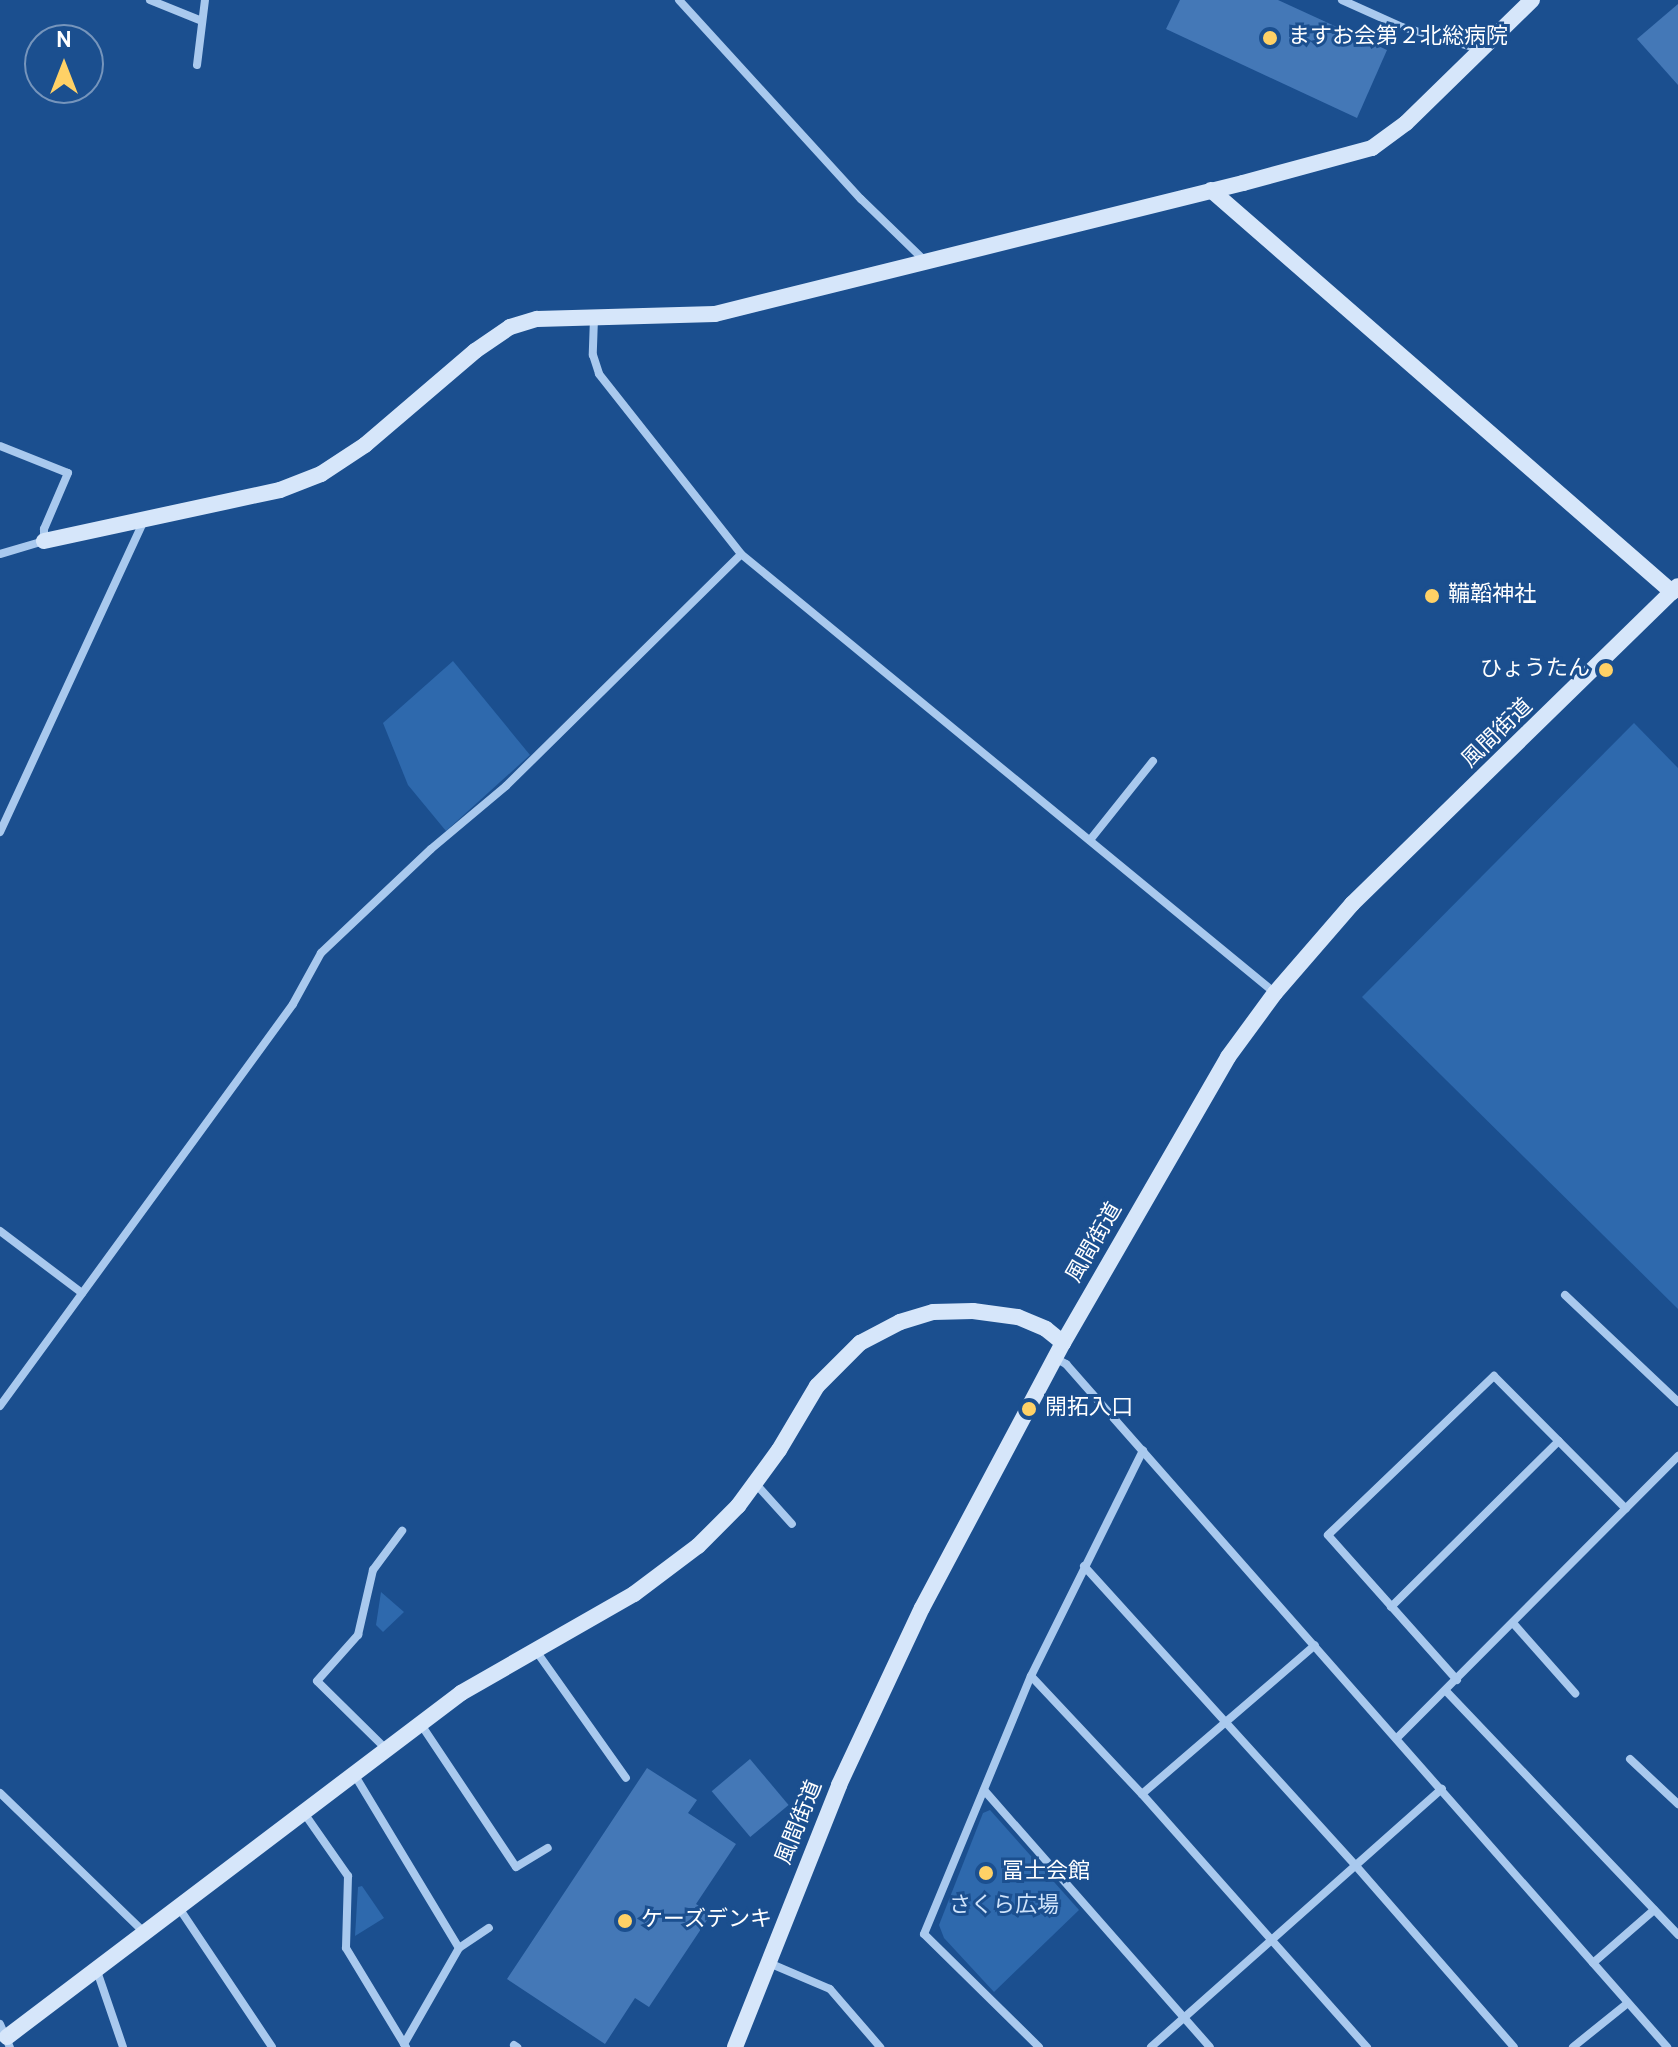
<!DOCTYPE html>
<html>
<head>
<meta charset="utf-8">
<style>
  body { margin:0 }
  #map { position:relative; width:1678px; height:2047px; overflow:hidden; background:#1b4f8f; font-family:Overpass,"Noto Sans JP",sans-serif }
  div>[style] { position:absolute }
  .green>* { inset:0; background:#2e69ad }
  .building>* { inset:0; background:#4478b7; transform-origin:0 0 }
  .street>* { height:8px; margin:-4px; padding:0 4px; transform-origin:4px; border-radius:4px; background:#a9c9ee }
  .secondary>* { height:16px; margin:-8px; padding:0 8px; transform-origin:8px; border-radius:8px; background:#d6e6fa }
  .dots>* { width:22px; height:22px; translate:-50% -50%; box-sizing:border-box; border:4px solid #1b4f8f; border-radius:50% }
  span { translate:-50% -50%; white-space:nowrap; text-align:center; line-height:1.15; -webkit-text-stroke:6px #1b4f8f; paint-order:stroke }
  .poi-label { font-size:22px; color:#fff }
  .left { translate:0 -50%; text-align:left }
  .right { translate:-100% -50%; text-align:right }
  .street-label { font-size:22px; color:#fff }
  .park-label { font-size:22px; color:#cfe3fa }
  .north { position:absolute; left:24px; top:24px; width:80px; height:80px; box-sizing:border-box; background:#1b4f8f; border:2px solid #7695bc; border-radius:50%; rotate:0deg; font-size:22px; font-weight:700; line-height:32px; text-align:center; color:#fff }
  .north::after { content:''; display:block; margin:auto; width:28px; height:36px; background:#ffd166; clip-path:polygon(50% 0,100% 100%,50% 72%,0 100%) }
</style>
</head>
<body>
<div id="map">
  <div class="green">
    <i style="clip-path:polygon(453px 661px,530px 755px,446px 831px,408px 785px,383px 723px)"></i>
    <i style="clip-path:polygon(1634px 723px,1678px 768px,1678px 1309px,1362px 997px)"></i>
    <i style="clip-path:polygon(381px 1592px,404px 1612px,383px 1632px,376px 1625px)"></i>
    <i style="clip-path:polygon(990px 1810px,1079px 1910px,994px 1992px,944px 1938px,939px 1925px,983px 1813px)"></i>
    <i style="clip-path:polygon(362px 1886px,384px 1918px,355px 1936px,358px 1887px)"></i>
  </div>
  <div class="building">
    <i style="clip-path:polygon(1180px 0,1278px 0,1387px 50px,1357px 118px,1166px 29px)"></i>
    <i style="clip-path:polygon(1678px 4px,1678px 85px,1637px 39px)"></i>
    <i style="left:750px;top:1759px;width:60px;height:50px;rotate:50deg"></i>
    <i style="clip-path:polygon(647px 1768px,697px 1800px,688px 1813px,736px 1844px,696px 1904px,711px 1914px,649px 2007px,635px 1998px,605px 2044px,507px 1979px)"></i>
  </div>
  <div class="street">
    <i style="left:150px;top:0;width:56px;rotate:22deg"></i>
    <i style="left:679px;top:0;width:270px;rotate:47.6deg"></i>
    <i style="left:861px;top:199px;width:89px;rotate:44.1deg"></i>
    <i style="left:1342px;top:0;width:66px;rotate:24.2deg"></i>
    <i style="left:1402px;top:27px;width:81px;rotate:15.8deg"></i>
    <i style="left:197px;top:65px;width:65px;rotate:-83deg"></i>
    <i style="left:594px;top:318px;width:37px;rotate:92deg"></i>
    <i style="left:593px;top:355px;width:20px;rotate:72deg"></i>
    <i style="left:599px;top:374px;width:229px;rotate:51.7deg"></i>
    <i style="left:741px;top:554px;width:691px;rotate:39.42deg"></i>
    <i style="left:0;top:446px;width:73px;rotate:21.7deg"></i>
    <i style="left:68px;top:473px;width:61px;rotate:113.2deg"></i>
    <i style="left:44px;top:529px;width:12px;rotate:90deg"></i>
    <i style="left:44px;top:541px;width:46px;rotate:163.5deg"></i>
    <i style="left:0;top:832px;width:344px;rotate:-65.2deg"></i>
    <i style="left:1090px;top:840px;width:101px;rotate:-51.4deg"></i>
    <i style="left:0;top:1231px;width:103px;rotate:37.1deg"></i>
    <i style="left:1565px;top:1295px;width:156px;rotate:43.4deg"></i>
    <i style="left:1055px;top:1358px;width:13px;rotate:29deg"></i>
    <i style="left:1066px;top:1364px;width:910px;rotate:48.65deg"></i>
    <i style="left:0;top:1406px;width:497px;rotate:-53.9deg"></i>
    <i style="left:293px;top:1004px;width:58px;rotate:-61.2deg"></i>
    <i style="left:321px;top:953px;width:151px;rotate:-43.4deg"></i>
    <i style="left:431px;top:849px;width:98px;rotate:-40deg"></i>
    <i style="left:506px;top:786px;width:330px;rotate:-44.6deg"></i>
    <i style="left:755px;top:1483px;width:55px;rotate:47.9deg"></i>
    <i style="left:1084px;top:1566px;width:405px;rotate:47.8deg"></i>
    <i style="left:1356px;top:1866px;width:240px;rotate:48.9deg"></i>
    <i style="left:1391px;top:1607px;width:236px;rotate:-44.7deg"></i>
    <i style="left:1513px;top:1623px;width:94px;rotate:48.5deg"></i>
    <i style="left:534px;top:1648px;width:159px;rotate:54.7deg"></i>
    <i style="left:1031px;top:1676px;width:162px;rotate:46.8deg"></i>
    <i style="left:1142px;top:1794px;width:339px;rotate:48.4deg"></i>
    <i style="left:1457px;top:1680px;width:194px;rotate:-131.7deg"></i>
    <i style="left:1328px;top:1535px;width:230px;rotate:-43.8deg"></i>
    <i style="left:1494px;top:1376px;width:187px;rotate:45.2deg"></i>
    <i style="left:1446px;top:1691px;width:337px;rotate:46.4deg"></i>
    <i style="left:420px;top:1723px;width:173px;rotate:56.3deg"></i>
    <i style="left:516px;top:1867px;width:37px;rotate:-31deg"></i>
    <i style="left:1398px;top:1737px;width:397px;rotate:-45.1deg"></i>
    <i style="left:385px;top:1748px;width:95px;rotate:-135.4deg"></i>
    <i style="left:317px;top:1681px;width:62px;rotate:-48.3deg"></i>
    <i style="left:358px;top:1635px;width:67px;rotate:-77deg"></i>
    <i style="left:373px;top:1570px;width:49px;rotate:-53.4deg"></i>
    <i style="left:1630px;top:1759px;width:66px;rotate:43.2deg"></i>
    <i style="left:354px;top:1774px;width:203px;rotate:58.9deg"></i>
    <i style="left:984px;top:1790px;width:342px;rotate:48.7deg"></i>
    <i style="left:0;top:1793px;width:203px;rotate:44deg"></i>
    <i style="left:1142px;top:1794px;width:228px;rotate:-40.7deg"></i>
    <i style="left:304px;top:1813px;width:77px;rotate:55.1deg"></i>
    <i style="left:348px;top:1876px;width:72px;rotate:91.6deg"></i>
    <i style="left:346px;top:1948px;width:116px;rotate:58.8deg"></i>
    <i style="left:179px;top:1908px;width:167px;rotate:56.2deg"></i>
    <i style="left:769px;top:1963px;width:66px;rotate:23.1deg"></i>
    <i style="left:830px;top:1989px;width:77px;rotate:49.2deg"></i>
    <i style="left:1593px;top:1963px;width:81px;rotate:-41deg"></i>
    <i style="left:97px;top:1971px;width:80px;rotate:71.1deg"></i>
    <i style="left:0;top:2024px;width:25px;rotate:67deg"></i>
    <i style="left:404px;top:2044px;width:111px;rotate:-60.2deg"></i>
    <i style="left:459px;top:1948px;width:36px;rotate:-34deg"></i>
    <i style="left:514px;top:2045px;width:4px;rotate:34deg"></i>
    <i style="left:1039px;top:2047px;width:161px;rotate:-135.5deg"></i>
    <i style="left:924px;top:1934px;width:279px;rotate:-67.5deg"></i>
    <i style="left:1031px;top:1676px;width:252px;rotate:-63.6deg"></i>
    <i style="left:1151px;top:2047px;width:389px;rotate:-41.6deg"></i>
    <i style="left:1573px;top:2047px;width:70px;rotate:-38.7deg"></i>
  </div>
  <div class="secondary">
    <i style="left:1211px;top:190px;width:612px;rotate:41.09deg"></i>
    <i style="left:44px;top:541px;width:241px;rotate:-12.2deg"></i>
    <i style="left:280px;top:490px;width:44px;rotate:-21.3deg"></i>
    <i style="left:321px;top:474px;width:53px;rotate:-33.4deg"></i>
    <i style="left:365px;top:445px;width:145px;rotate:-40.5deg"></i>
    <i style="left:475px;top:351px;width:42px;rotate:-34.4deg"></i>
    <i style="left:510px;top:327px;width:28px;rotate:-17deg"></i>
    <i style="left:537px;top:319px;width:178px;rotate:-1.6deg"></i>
    <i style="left:715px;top:314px;width:544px;rotate:-13.93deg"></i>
    <i style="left:1243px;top:183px;width:134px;rotate:-15.2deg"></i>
    <i style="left:1372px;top:148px;width:42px;rotate:-36.3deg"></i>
    <i style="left:1406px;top:123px;width:176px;rotate:-44.3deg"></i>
    <i style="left:7px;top:2037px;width:570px;rotate:-37.15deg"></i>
    <i style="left:461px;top:1693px;width:199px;rotate:-29.8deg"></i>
    <i style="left:634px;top:1594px;width:80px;rotate:-36.9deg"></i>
    <i style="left:698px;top:1546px;width:57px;rotate:-45deg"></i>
    <i style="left:738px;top:1506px;width:69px;rotate:-53.8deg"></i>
    <i style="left:779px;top:1450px;width:74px;rotate:-59.3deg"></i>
    <i style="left:817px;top:1386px;width:61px;rotate:-45deg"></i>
    <i style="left:860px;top:1343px;width:45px;rotate:-27.7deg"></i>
    <i style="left:900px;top:1322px;width:34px;rotate:-17deg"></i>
    <i style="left:933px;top:1312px;width:40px;rotate:-1.4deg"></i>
    <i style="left:973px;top:1311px;width:45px;rotate:7.6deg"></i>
    <i style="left:1018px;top:1317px;width:30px;rotate:23deg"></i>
    <i style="left:1046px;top:1329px;width:22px;rotate:39deg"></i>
    <i style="left:735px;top:2047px;width:282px;rotate:-68.3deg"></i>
    <i style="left:839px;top:1785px;width:195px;rotate:-64.9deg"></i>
    <i style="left:922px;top:1608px;width:300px;rotate:-62deg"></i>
    <i style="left:1063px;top:1343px;width:330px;rotate:-60deg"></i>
    <i style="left:1228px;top:1057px;width:79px;rotate:-53.7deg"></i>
    <i style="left:1275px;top:993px;width:118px;rotate:-49.1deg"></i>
    <i style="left:1352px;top:904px;width:455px;rotate:-44.3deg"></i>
  </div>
  <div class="dots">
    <i style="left:1270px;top:38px;background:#ffd166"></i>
    <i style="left:1432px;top:596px;background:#ffd166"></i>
    <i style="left:1606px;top:670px;background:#ffd166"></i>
    <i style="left:1029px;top:1409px;background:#ffd166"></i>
    <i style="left:986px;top:1873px;background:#ffd166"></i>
    <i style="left:625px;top:1921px;background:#ffd166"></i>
  </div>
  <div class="poi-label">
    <span class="left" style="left:1288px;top:38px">ますお会第２北総病院</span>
    <span class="left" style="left:1448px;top:596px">鞴韜神社</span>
    <span class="right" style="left:1590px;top:670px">ひょうたん</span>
    <span class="left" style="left:1045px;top:1409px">開拓入口</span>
    <span class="left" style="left:1002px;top:1873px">冨士会館</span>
    <span class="left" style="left:641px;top:1921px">ケーズデンキ</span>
  </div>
  <div class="street-label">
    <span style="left:1498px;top:734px;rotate:-44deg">風間街道</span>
    <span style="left:1095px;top:1243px;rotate:-60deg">風間街道</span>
    <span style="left:800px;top:1823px;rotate:-68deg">風間街道</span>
  </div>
  <div class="park-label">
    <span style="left:1004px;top:1907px">さくら広場</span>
  </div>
  <div class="north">N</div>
</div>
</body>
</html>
